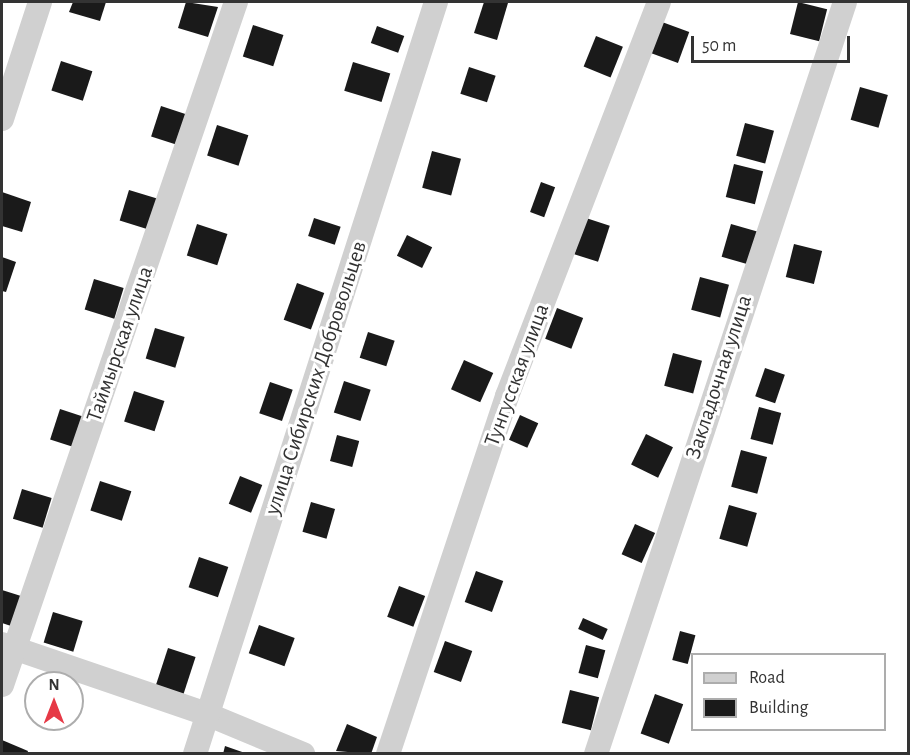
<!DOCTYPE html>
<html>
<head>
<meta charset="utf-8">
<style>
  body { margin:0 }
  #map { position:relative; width:910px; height:755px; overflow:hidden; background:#fff; font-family:"Alegreya Sans",sans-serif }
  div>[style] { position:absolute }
  .building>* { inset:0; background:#1a1a1a; transform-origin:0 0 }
  .street>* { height:24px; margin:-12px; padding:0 12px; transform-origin:12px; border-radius:12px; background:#d0d0d0 }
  span { translate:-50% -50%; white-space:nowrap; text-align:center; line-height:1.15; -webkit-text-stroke:6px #fff; paint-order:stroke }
  .street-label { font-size:22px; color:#333 }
  .frame { position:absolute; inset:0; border:3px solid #333; pointer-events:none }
  .legend { position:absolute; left:691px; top:653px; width:195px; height:78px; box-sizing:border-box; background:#fff; border:2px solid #adadad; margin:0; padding:8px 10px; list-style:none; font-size:18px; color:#333 }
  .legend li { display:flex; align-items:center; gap:12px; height:30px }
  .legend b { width:30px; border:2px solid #adadad }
  .north { position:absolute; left:24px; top:671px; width:60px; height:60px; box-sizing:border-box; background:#fff; border:2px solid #adadad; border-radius:50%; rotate:0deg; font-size:16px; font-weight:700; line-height:24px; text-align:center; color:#333 }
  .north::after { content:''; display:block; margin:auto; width:21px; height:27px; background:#e63946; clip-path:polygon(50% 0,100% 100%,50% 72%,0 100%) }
  .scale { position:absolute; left:691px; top:36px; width:159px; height:27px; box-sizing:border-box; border:3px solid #333; border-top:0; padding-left:8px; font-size:18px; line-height:21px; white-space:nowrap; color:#333; -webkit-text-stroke:4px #fff; paint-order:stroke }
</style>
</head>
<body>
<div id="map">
  <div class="building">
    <i style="clip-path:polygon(73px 2px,106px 2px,100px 21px,69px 12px)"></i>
    <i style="clip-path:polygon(186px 2px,218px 7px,208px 37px,178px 28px)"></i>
    <i style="clip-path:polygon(484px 2px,508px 3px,497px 40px,474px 33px)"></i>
    <i style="left:798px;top:2px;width:30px;height:33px;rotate:14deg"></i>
    <i style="left:662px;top:22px;width:29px;height:33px;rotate:20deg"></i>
    <i style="left:253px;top:25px;width:32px;height:33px;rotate:18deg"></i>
    <i style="left:377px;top:26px;width:29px;height:18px;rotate:20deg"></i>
    <i style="left:596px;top:36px;width:29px;height:33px;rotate:22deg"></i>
    <i style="left:61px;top:61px;width:33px;height:31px;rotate:18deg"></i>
    <i style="left:353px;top:62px;width:39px;height:30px;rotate:17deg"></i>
    <i style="left:469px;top:67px;width:28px;height:28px;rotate:18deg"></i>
    <i style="left:860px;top:87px;width:29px;height:34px;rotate:16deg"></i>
    <i style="left:161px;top:106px;width:32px;height:32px;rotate:18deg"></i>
    <i style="left:745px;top:123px;width:30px;height:34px;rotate:15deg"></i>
    <i style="left:217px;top:125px;width:33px;height:32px;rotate:18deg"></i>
    <i style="left:432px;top:151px;width:30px;height:38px;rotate:15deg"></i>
    <i style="left:734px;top:164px;width:30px;height:34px;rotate:14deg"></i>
    <i style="left:541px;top:182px;width:15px;height:32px;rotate:20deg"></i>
    <i style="left:129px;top:190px;width:31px;height:32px;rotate:17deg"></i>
    <i style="clip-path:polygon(2px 192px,31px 202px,22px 232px,2px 226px)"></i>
    <i style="left:314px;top:218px;width:28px;height:19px;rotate:18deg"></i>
    <i style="left:586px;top:218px;width:25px;height:38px;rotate:18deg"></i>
    <i style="left:197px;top:224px;width:32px;height:33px;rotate:18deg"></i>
    <i style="left:731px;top:224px;width:29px;height:34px;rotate:16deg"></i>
    <i style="left:407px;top:235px;width:28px;height:23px;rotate:26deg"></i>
    <i style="left:794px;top:244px;width:29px;height:34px;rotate:14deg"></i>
    <i style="clip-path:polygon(2px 257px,16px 262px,6px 292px,2px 291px)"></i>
    <i style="left:700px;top:277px;width:30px;height:34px;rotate:15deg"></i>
    <i style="left:94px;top:279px;width:31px;height:32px;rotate:17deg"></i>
    <i style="left:297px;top:283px;width:29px;height:39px;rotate:20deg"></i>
    <i style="left:557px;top:308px;width:28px;height:33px;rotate:21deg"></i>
    <i style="left:155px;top:328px;width:31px;height:32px;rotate:17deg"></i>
    <i style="left:368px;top:332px;width:28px;height:27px;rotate:18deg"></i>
    <i style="left:673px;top:353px;width:30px;height:34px;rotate:15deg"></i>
    <i style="left:464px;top:360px;width:32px;height:32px;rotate:24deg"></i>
    <i style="left:765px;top:368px;width:21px;height:30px;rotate:19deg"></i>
    <i style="left:344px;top:381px;width:28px;height:33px;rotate:18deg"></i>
    <i style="left:270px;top:382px;width:24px;height:33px;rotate:19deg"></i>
    <i style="left:134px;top:391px;width:32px;height:32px;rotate:18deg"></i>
    <i style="left:759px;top:407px;width:23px;height:33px;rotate:15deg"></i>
    <i style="left:60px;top:409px;width:32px;height:32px;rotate:18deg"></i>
    <i style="left:520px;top:415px;width:20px;height:27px;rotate:24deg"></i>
    <i style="left:646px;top:434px;width:30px;height:34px;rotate:26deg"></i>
    <i style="left:337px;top:435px;width:23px;height:27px;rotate:15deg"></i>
    <i style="left:741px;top:450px;width:27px;height:38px;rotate:15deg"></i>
    <i style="left:240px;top:476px;width:24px;height:30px;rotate:22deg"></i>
    <i style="left:100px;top:481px;width:33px;height:31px;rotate:18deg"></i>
    <i style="left:22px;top:489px;width:31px;height:31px;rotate:17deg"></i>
    <i style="left:311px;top:502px;width:25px;height:31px;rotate:16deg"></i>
    <i style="left:729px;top:505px;width:29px;height:35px;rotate:16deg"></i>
    <i style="left:635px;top:524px;width:22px;height:33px;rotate:24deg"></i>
    <i style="left:199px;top:557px;width:31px;height:32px;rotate:19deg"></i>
    <i style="left:476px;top:571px;width:29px;height:33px;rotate:20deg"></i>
    <i style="left:399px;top:586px;width:28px;height:33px;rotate:21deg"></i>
    <i style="clip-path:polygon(2px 590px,21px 596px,11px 626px,2px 623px)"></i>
    <i style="left:53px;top:612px;width:31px;height:32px;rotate:17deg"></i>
    <i style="left:583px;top:618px;width:27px;height:12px;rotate:24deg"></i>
    <i style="left:259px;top:625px;width:38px;height:30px;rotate:20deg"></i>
    <i style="left:680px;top:631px;width:16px;height:30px;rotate:15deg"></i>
    <i style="left:445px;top:641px;width:29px;height:33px;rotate:20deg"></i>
    <i style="left:586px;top:645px;width:20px;height:29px;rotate:15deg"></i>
    <i style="left:168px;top:648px;width:29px;height:39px;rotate:18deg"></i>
    <i style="left:570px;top:690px;width:30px;height:34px;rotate:14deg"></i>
    <i style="left:655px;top:694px;width:30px;height:42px;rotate:20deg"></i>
    <i style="clip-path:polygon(347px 724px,377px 737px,371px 754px,336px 751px)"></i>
    <i style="clip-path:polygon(2px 740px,28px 751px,27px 754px,2px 754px)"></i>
    <i style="clip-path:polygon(225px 746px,245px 753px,245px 754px,223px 754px)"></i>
  </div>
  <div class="street">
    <i style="left:2px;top:119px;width:123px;rotate:-72deg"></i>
    <i style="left:2px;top:644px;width:219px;rotate:18.9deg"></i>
    <i style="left:209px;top:715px;width:102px;rotate:22.5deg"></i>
    <i style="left:2px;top:685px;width:722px;rotate:-71.09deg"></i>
    <i style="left:195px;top:754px;width:790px;rotate:-72.23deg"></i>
    <i style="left:388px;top:754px;width:377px;rotate:-71.6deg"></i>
    <i style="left:507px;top:396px;width:422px;rotate:-68.9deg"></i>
    <i style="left:596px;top:754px;width:792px;rotate:-71.68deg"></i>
  </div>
  <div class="street-label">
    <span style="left:120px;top:344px;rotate:-71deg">Таймырская улица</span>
    <span style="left:517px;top:375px;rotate:-70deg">Тунгусская улица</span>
    <span style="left:719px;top:377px;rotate:-72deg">Закладочная улица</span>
    <span style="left:316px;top:378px;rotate:-72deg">улица Сибирских Добровольцев</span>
  </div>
  <div class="frame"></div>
  <ul class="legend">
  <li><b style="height:8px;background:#d0d0d0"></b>Road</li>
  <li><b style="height:16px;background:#1a1a1a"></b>Building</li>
  </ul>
  <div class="north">N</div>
  <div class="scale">50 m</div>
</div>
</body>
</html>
